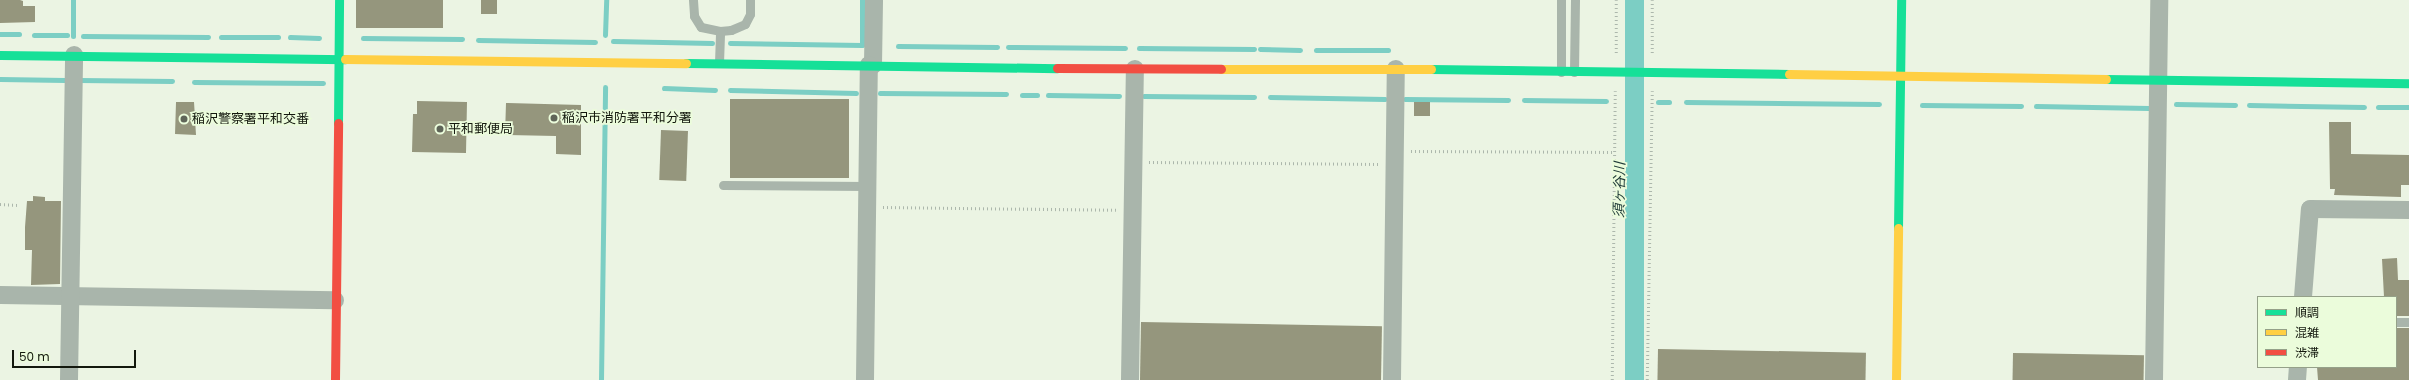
<!DOCTYPE html>
<html>
<head>
<meta charset="utf-8">
<style>
  body { margin:0 }
  #map { position:relative; width:2409px; height:380px; overflow:hidden; background:#ebf4e3; font-family:Poppins,"Noto Sans JP",sans-serif }
  div>[style] { position:absolute }
  .water>* { inset:0; background:#7ccec4; transform-origin:0 0 }
  .stream>* { height:5px; margin:-2.5px; padding:0 2.5px; transform-origin:2.5px; border-radius:2.5px; background:#7ccec4 }
  .building>* { inset:0; background:#95967d; transform-origin:0 0 }
  .path>* { height:2.5px; margin-top:-1.25px; transform-origin:0; background:repeating-linear-gradient(90deg,#acb7ac 0 1px,transparent 0 4px) }
  .lane>* { height:9px; margin:-4.5px; padding:0 4.5px; transform-origin:4.5px; border-radius:4.5px; background:#a9b5ab }
  .street>* { height:18px; margin:-9px; padding:0 9px; transform-origin:9px; border-radius:9px; background:#a9b5ab }
  .fast>* { height:9px; margin:-4.5px; padding:0 4.5px; transform-origin:4.5px; border-radius:4.5px; background:#16e098 }
  .slow>* { height:9px; margin:-4.5px; padding:0 4.5px; transform-origin:4.5px; border-radius:4.5px; background:#ffcf43 }
  .jam>* { height:9px; margin:-4.5px; padding:0 4.5px; transform-origin:4.5px; border-radius:4.5px; background:#f24e42 }
  .dots>* { width:11px; height:11px; translate:-50% -50%; box-sizing:border-box; border:2px solid #ebfcdb; border-radius:50% }
  span { translate:-50% -50%; white-space:nowrap; text-align:center; line-height:1.15; -webkit-text-stroke:3.5px #ebfcdb; paint-order:stroke }
  .poi-label { font-size:13px; color:#13180d }
  .left { translate:0 -50%; text-align:left }
  .water-label { font-size:14px; color:#223c3a; font-style:italic }
  .legend { position:absolute; left:2257px; top:296px; width:140px; height:72px; box-sizing:border-box; background:#ebfcdb; border:1px solid #95a189; margin:0; padding:5px 7px; list-style:none; font-size:12px; color:#13180d }
  .legend li { display:flex; align-items:center; gap:8px; height:20px }
  .legend b { width:20px; border:1px solid #95a189 }
  .scale { position:absolute; left:12px; top:350px; width:124px; height:18px; box-sizing:border-box; border:2px solid #13180d; border-top:0; padding-left:5px; font-size:12px; line-height:14px; white-space:nowrap; color:#13180d; -webkit-text-stroke:3px #ebfcdb; paint-order:stroke }
</style>
</head>
<body>
<div id="map">
  <div class="water">
    <i style="left:1625px;top:0;width:19px;height:380px"></i>
  </div>
  <div class="stream">
    <i style="left:0;top:34px;width:19px"></i>
    <i style="left:34px;top:35px;width:33px"></i>
    <i style="left:605px;top:35px;width:35px;rotate:-88deg"></i>
    <i style="left:73px;top:36px;width:36px;rotate:-90deg"></i>
    <i style="left:83px;top:36px;width:125px;rotate:0.5deg"></i>
    <i style="left:221px;top:37px;width:57px"></i>
    <i style="left:290px;top:37px;width:29px;rotate:2deg"></i>
    <i style="left:363px;top:38px;width:99px;rotate:0.6deg"></i>
    <i style="left:478px;top:40px;width:117px;rotate:1deg"></i>
    <i style="left:613px;top:41px;width:99px;rotate:1.2deg"></i>
    <i style="left:730px;top:43px;width:132px;rotate:0.9deg"></i>
    <i style="left:862px;top:45px;width:45px;rotate:-90deg"></i>
    <i style="left:898px;top:46px;width:99px;rotate:0.6deg"></i>
    <i style="left:1008px;top:47px;width:117px;rotate:0.5deg"></i>
    <i style="left:1139px;top:48px;width:115px;rotate:0.5deg"></i>
    <i style="left:1260px;top:49px;width:40px;rotate:1.4deg"></i>
    <i style="left:1316px;top:50px;width:72px"></i>
    <i style="left:0;top:79px;width:65px;rotate:0.9deg"></i>
    <i style="left:194px;top:82px;width:129px;rotate:0.4deg"></i>
    <i style="left:79px;top:83px;width:3px;rotate:-90deg"></i>
    <i style="left:79px;top:80px;width:93px;rotate:0.6deg"></i>
    <i style="left:664px;top:88px;width:51px;rotate:2.2deg"></i>
    <i style="left:730px;top:90px;width:126px;rotate:1.4deg"></i>
    <i style="left:880px;top:93px;width:126px;rotate:0.5deg"></i>
    <i style="left:1022px;top:95px;width:15px"></i>
    <i style="left:1048px;top:95px;width:71px;rotate:0.8deg"></i>
    <i style="left:1144px;top:96px;width:110px;rotate:0.5deg"></i>
    <i style="left:1270px;top:97px;width:115px;rotate:1deg"></i>
    <i style="left:1405px;top:99px;width:103px;rotate:0.6deg"></i>
    <i style="left:1524px;top:100px;width:82px;rotate:0.7deg"></i>
    <i style="left:1658px;top:102px;width:11px"></i>
    <i style="left:1686px;top:102px;width:193px;rotate:0.6deg"></i>
    <i style="left:2176px;top:104px;width:59px;rotate:1deg"></i>
    <i style="left:1922px;top:105px;width:99px;rotate:0.6deg"></i>
    <i style="left:2249px;top:105px;width:115px;rotate:1deg"></i>
    <i style="left:2036px;top:106px;width:113px;rotate:1deg"></i>
    <i style="left:2378px;top:107px;width:31px"></i>
    <i style="left:601px;top:380px;width:293px;rotate:-89.2deg"></i>
  </div>
  <div class="building">
    <i style="clip-path:polygon(0 0,20px 0,23px 1px,23px 6px,35px 6px,35px 22px,0 23px)"></i>
    <i style="left:356px;top:0;width:87px;height:28px"></i>
    <i style="left:481px;top:0;width:16px;height:14px"></i>
    <i style="left:730px;top:99px;width:119px;height:79px"></i>
    <i style="clip-path:polygon(417px 101px,467px 102px,466px 153px,412px 152px,413px 114px,417px 114px)"></i>
    <i style="clip-path:polygon(176px 102px,194px 102px,196px 135px,175px 134px)"></i>
    <i style="left:1414px;top:102px;width:16px;height:14px"></i>
    <i style="clip-path:polygon(506px 103px,581px 105px,581px 155px,556px 154px,556px 136px,505px 135px)"></i>
    <i style="clip-path:polygon(2329px 122px,2351px 122px,2351px 154px,2409px 155px,2409px 185px,2401px 185px,2401px 197px,2334px 195px,2335px 189px,2330px 189px)"></i>
    <i style="left:661px;top:130px;width:27px;height:50px;rotate:2deg"></i>
    <i style="clip-path:polygon(33px 196px,45px 197px,45px 201px,61px 201px,60px 284px,31px 285px,32px 250px,25px 250px,25px 227px,27px 201px,33px 201px)"></i>
    <i style="clip-path:polygon(2397px 258px,2398px 280px,2409px 280px,2409px 316px,2396px 316px,2396px 297px,2384px 297px,2382px 259px)"></i>
    <i style="left:1141px;top:322px;width:241px;height:58px;rotate:1deg"></i>
    <i style="clip-path:polygon(2396px 328px,2409px 328px,2409px 380px,2318px 380px,2317px 367px,2396px 367px)"></i>
    <i style="left:1658px;top:349px;width:208px;height:31px;rotate:1deg"></i>
    <i style="left:2013px;top:353px;width:131px;height:27px;rotate:1deg"></i>
  </div>
  <div class="path">
    <i style="left:1616px;top:53px;width:53px;rotate:-90deg"></i>
    <i style="left:1652px;top:53px;width:53px;rotate:-90deg"></i>
    <i style="left:1411px;top:151px;width:203px;rotate:0.3deg"></i>
    <i style="left:1149px;top:162px;width:229px;rotate:0.5deg"></i>
    <i style="left:0;top:204px;width:17px;rotate:3deg"></i>
    <i style="left:883px;top:207px;width:233px;rotate:0.7deg"></i>
    <i style="left:1612px;top:380px;width:289px;rotate:-89.4deg"></i>
    <i style="left:1647px;top:380px;width:289px;rotate:-89deg"></i>
  </div>
  <div class="lane">
    <i style="left:693px;top:0;width:16px;rotate:86deg"></i>
    <i style="left:694px;top:16px;width:13px;rotate:58deg"></i>
    <i style="left:701px;top:27px;width:19px;rotate:12deg"></i>
    <i style="left:720px;top:31px;width:11px;rotate:-5deg"></i>
    <i style="left:731px;top:30px;width:15px;rotate:-23deg"></i>
    <i style="left:745px;top:24px;width:11px;rotate:-63deg"></i>
    <i style="left:750px;top:14px;width:14px;rotate:-90deg"></i>
    <i style="left:719px;top:63px;width:32px;rotate:-88deg"></i>
    <i style="left:1561px;top:72px;width:72px;rotate:-90deg"></i>
    <i style="left:1574px;top:72px;width:72px;rotate:-89.2deg"></i>
    <i style="left:723px;top:185px;width:145px;rotate:0.4deg"></i>
    <i style="left:2396px;top:322px;width:13px"></i>
  </div>
  <div class="street">
    <i style="left:873px;top:65px;width:65px;rotate:-89.1deg"></i>
    <i style="left:0;top:295px;width:335px;rotate:0.9deg"></i>
    <i style="left:2303px;top:297px;width:88px;rotate:-85.5deg"></i>
    <i style="left:2310px;top:209px;width:99px;rotate:0.6deg"></i>
    <i style="left:69px;top:380px;width:325px;rotate:-89.1deg"></i>
    <i style="left:865px;top:380px;width:315px;rotate:-89.3deg"></i>
    <i style="left:1130px;top:380px;width:311px;rotate:-89.1deg"></i>
    <i style="left:1392px;top:380px;width:311px;rotate:-89.3deg"></i>
    <i style="left:2154px;top:380px;width:380px;rotate:-89.2deg"></i>
    <i style="left:2297px;top:380px;width:13px;rotate:-86deg"></i>
  </div>
  <div class="fast">
    <i style="left:0;top:55px;width:345px;rotate:0.7deg"></i>
    <i style="left:686px;top:63px;width:371px;rotate:0.8deg"></i>
    <i style="left:1431px;top:69px;width:358px;rotate:0.8deg"></i>
    <i style="left:2106px;top:79px;width:303px;rotate:0.8deg"></i>
    <i style="left:338px;top:123px;width:123px;rotate:-89.5deg"></i>
    <i style="left:1898px;top:228px;width:228px;rotate:-89.2deg"></i>
  </div>
  <div class="slow">
    <i style="left:345px;top:59px;width:341px;rotate:0.7deg"></i>
    <i style="left:1221px;top:69px;width:210px"></i>
    <i style="left:1789px;top:74px;width:317px;rotate:0.9deg"></i>
    <i style="left:1896px;top:380px;width:152px;rotate:-89.2deg"></i>
  </div>
  <div class="jam">
    <i style="left:1057px;top:68px;width:164px;rotate:0.3deg"></i>
    <i style="left:335px;top:380px;width:257px;rotate:-89.3deg"></i>
  </div>
  <div class="dots">
    <i style="left:554px;top:118px;background:#5f6558"></i>
    <i style="left:184px;top:119px;background:#5f6558"></i>
    <i style="left:440px;top:129px;background:#5f6558"></i>
  </div>
  <div class="poi-label">
    <span class="left" style="left:562px;top:118px">稲沢市消防署平和分署</span>
    <span class="left" style="left:192px;top:119px">稲沢警察署平和交番</span>
    <span class="left" style="left:448px;top:129px">平和郵便局</span>
  </div>
  <div class="water-label">
    <span style="left:1619px;top:190px;rotate:-89deg">須ヶ谷川</span>
  </div>
  <ul class="legend">
  <li><b style="height:5px;background:#16e098"></b>順調</li>
  <li><b style="height:5px;background:#ffcf43"></b>混雑</li>
  <li><b style="height:5px;background:#f24e42"></b>渋滞</li>
  </ul>
  <div class="scale">50 m</div>
</div>
</body>
</html>
